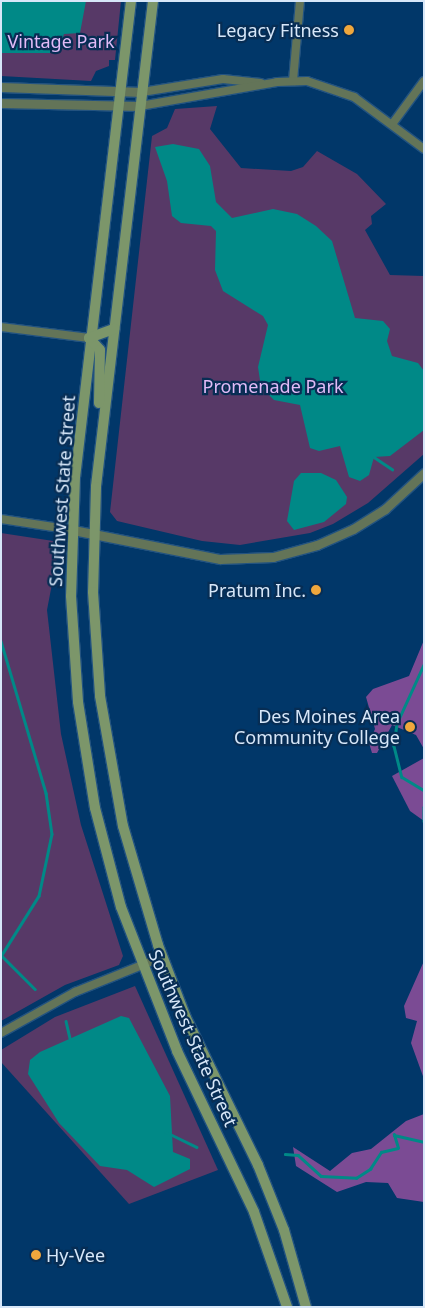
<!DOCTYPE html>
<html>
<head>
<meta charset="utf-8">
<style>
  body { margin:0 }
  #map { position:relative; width:425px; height:1308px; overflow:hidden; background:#013769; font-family:"Noto Sans",sans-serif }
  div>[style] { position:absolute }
  .green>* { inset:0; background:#573967 }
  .forest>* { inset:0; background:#7b4b94 }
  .water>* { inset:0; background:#008987 }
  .stream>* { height:2.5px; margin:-1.25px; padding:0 1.25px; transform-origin:1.25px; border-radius:1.25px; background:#008987 }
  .roads { filter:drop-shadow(1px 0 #235380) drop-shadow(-1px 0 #235380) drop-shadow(0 1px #235380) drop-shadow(0 -1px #235380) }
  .minor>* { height:8px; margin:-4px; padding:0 4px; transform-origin:4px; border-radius:4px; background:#637458 }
  .tertiary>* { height:9px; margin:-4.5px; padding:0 4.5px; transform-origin:4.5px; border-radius:4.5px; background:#637458 }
  .secondary>* { height:10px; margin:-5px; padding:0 5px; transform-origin:5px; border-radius:5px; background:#7c966a }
  .dots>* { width:14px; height:14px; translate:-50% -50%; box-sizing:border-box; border:2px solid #072d54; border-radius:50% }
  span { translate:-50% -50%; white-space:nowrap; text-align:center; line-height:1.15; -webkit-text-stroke:4.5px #072d54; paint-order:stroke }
  .poi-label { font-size:18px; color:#d7e7f9 }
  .right { translate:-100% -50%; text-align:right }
  .left { translate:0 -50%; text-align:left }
  .park-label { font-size:18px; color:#e1bbf7 }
  .street-label { font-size:18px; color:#d7e7f9 }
  .frame { position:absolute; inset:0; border:2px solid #d7e7f9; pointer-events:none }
</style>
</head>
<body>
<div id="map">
  <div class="green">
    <i style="clip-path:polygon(1px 1px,121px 1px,115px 60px,109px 60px,109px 66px,96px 71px,91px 81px,1px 76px)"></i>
    <i style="clip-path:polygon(217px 106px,210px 129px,241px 168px,291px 171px,303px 167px,317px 151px,357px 174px,386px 204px,371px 216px,372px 224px,365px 230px,390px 275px,424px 276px,424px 454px,368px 503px,333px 524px,310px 533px,240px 545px,202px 541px,117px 521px,110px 512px,152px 136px,167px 128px,175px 109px)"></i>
    <i style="clip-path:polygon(1px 533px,60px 542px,47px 610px,61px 734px,81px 825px,123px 956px,119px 965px,65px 985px,1px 1021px)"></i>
    <i style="clip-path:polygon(135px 986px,218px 1170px,129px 1204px,1px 1062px,1px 1050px,55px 1017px)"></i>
  </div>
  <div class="forest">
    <i style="clip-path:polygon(424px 640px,424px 749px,416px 735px,392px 725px,377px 753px,372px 753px,369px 743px,375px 729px,366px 697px,373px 689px,409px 676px)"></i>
    <i style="clip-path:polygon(424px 758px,424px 821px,410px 811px,392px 776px)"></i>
    <i style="clip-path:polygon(424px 961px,424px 1079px,411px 1043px,417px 1021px,406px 1018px,404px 1006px)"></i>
    <i style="clip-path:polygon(424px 1114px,424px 1202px,397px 1198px,388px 1183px,366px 1182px,337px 1192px,296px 1166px,293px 1147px,330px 1171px,352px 1153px,371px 1149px,406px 1121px)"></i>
  </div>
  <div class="water">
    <i style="clip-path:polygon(1px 1px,86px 1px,80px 33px,64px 34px,58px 52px,52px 53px,1px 53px)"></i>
    <i style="clip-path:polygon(173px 144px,199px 149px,210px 166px,216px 202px,232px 218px,273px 209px,297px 214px,316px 226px,332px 241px,355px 318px,383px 321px,390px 329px,387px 341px,392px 356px,418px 363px,424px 371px,424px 430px,390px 456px,374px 457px,369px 475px,360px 481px,349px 477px,340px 446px,319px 451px,310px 448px,300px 405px,274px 400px,261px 387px,258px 367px,268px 325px,263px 316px,223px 291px,215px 270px,216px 231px,211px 226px,181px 223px,172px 216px,167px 181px,155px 147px)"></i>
    <i style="clip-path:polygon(301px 473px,321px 473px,336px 480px,347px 497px,346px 504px,324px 522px,294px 530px,287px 521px,294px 481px)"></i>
    <i style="clip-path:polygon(121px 1016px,129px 1018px,170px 1096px,173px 1152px,190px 1159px,190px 1169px,154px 1187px,127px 1170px,100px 1166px,59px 1123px,28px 1074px,30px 1060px,40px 1052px)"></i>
  </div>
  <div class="stream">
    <i style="left:374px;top:457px;width:22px;rotate:34deg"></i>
    <i style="left:1px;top:641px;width:159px;rotate:73.5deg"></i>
    <i style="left:46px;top:793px;width:41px;rotate:81.7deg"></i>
    <i style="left:52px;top:834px;width:63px;rotate:101.8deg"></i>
    <i style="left:39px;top:896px;width:70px;rotate:122.1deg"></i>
    <i style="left:424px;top:665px;width:65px;rotate:114.6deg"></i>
    <i style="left:397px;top:724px;width:22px;rotate:98deg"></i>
    <i style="left:394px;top:746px;width:32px;rotate:76deg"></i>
    <i style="left:402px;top:777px;width:26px;rotate:31deg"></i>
    <i style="left:424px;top:807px;width:14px;rotate:90deg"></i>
    <i style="left:1px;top:955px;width:48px;rotate:45deg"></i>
    <i style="left:66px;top:1021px;width:17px;rotate:77deg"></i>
    <i style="left:166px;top:1132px;width:34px;rotate:26deg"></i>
    <i style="left:285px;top:1154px;width:13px;rotate:4deg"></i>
    <i style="left:298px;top:1155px;width:31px;rotate:42deg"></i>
    <i style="left:321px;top:1176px;width:35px;rotate:3deg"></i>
    <i style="left:356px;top:1178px;width:17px;rotate:-33deg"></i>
    <i style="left:370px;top:1169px;width:20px;rotate:-57deg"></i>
    <i style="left:381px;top:1152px;width:17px;rotate:-13deg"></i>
    <i style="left:398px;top:1148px;width:14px;rotate:-107deg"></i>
    <i style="left:394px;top:1135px;width:31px;rotate:13deg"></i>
  </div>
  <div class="roads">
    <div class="minor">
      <i style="left:293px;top:81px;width:80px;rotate:-85deg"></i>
      <i style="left:142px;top:92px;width:82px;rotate:-9.1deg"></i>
      <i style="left:223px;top:79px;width:38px;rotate:6deg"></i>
      <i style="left:140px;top:106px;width:139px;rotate:-9.9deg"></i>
      <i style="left:277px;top:82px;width:30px;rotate:-2deg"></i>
      <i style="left:307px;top:81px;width:50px;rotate:18.8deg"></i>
      <i style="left:354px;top:97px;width:87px;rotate:36.6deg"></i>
      <i style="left:393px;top:123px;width:52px;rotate:-53.6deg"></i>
      <i style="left:1px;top:327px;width:89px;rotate:7.1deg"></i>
      <i style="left:1px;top:519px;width:73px;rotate:8.7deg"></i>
      <i style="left:1px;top:1033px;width:85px;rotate:-29deg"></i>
      <i style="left:75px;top:992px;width:94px;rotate:-21.9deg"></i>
    </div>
    <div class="tertiary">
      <i style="left:1px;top:87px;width:141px;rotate:2deg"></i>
      <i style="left:1px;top:103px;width:139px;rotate:1.2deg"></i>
      <i style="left:73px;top:530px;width:150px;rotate:11.2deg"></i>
      <i style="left:220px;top:559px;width:53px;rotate:-2.2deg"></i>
      <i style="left:273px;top:557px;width:46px;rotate:-15.3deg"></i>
      <i style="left:317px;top:545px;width:39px;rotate:-24deg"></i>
      <i style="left:353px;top:529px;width:38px;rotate:-32deg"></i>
      <i style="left:385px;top:509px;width:53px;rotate:-42.7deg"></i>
    </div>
    <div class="secondary">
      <i style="left:131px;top:1px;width:479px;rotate:96.7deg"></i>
      <i style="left:75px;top:477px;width:119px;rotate:91.9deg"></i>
      <i style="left:71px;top:596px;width:106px;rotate:86.2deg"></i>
      <i style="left:78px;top:702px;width:107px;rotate:80.9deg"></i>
      <i style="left:95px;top:808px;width:102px;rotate:75.3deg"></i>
      <i style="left:121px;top:907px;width:155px;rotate:68.7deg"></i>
      <i style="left:177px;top:1051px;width:178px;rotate:64.4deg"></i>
      <i style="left:254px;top:1212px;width:101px;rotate:70.8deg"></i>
      <i style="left:153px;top:1px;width:489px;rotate:96.7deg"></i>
      <i style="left:96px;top:487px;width:105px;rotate:91.6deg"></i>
      <i style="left:93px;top:592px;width:104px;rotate:86.1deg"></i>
      <i style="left:100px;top:696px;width:132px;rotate:80deg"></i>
      <i style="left:123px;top:826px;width:124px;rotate:73.6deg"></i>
      <i style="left:158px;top:945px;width:78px;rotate:69deg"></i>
      <i style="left:186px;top:1018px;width:164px;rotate:63.9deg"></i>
      <i style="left:258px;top:1165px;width:70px;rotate:68.2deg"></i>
      <i style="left:284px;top:1230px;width:80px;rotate:74.1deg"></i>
      <i style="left:89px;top:338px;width:16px;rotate:47deg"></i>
      <i style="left:100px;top:350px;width:53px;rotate:91.1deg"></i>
      <i style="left:89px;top:338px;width:27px;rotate:-20deg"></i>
    </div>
  </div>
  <div class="dots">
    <i style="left:349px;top:30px;background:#efa73d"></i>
    <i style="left:316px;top:590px;background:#efa73d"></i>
    <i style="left:410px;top:727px;background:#efa73d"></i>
    <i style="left:36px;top:1255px;background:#efa73d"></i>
  </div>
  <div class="poi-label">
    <span class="right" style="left:339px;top:30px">Legacy Fitness</span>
    <span class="right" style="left:306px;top:590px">Pratum Inc.</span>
    <span class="right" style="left:400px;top:727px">Des Moines Area<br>Community College</span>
    <span class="left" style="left:46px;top:1255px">Hy-Vee</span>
  </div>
  <div class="park-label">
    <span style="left:61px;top:41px">Vintage Park</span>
    <span style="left:273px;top:386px">Promenade Park</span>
  </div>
  <div class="street-label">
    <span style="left:62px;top:491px;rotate:-86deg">Southwest State Street</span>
    <span style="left:193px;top:1038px;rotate:66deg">Southwest State Street</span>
  </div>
  <div class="frame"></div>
</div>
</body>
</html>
